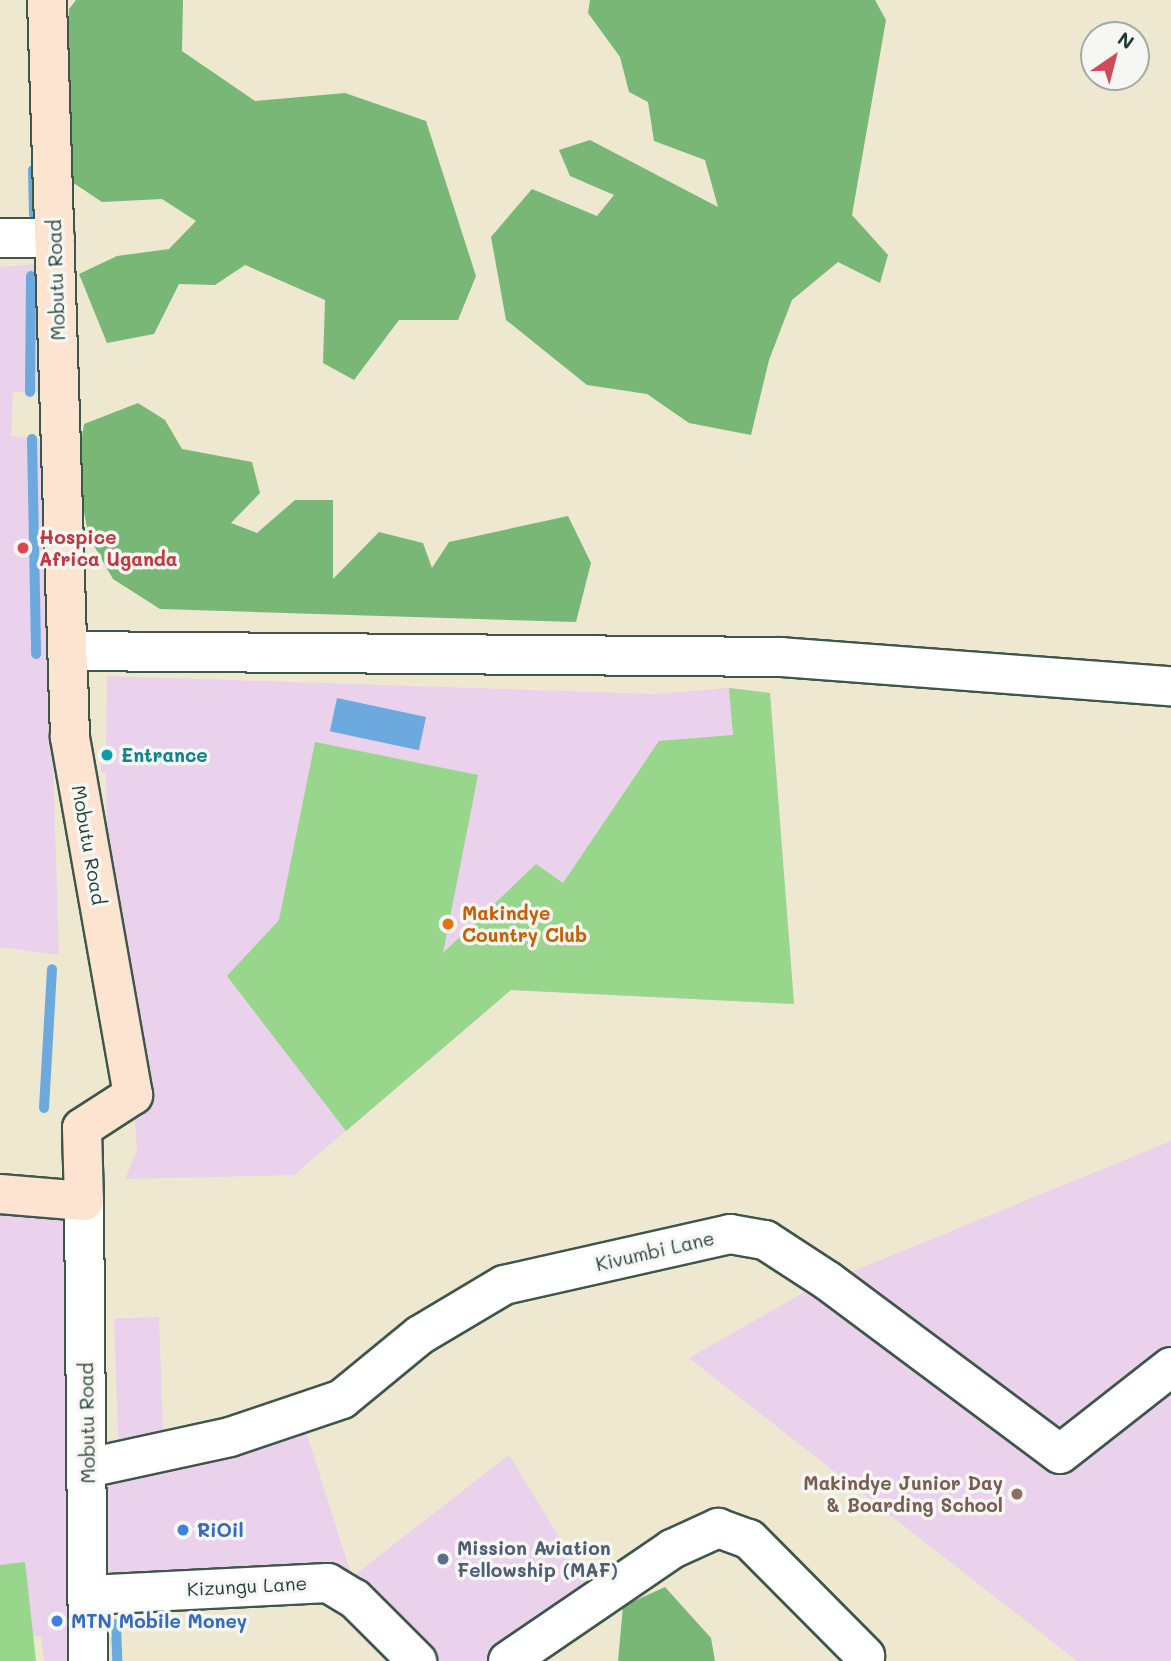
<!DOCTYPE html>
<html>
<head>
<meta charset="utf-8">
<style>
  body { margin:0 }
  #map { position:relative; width:1171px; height:1661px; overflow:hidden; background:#eee8d0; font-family:Mali,sans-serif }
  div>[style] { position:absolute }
  .built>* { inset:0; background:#ead1ec; transform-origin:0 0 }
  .green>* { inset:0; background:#97d68b }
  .forest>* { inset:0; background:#79b777 }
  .water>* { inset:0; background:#6ca9de; transform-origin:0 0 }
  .stream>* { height:10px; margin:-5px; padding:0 5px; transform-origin:5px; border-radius:5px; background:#6ca9de }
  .roads { filter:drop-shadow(2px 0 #3e574b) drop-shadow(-2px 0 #3e574b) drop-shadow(0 2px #3e574b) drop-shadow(0 -2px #3e574b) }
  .street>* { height:38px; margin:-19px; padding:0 19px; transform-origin:19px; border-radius:19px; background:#fff }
  .secondary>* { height:38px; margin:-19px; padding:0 19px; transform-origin:19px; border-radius:19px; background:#fde4d0 }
  .dots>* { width:19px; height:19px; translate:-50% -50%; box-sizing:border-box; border:4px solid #f6f6f2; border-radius:50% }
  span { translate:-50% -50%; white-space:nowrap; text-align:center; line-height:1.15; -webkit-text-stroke:7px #f6f6f2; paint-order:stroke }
  .street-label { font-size:19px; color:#1f3d34 }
  .health-label { font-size:19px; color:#be3a42; font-weight:700 }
  .left { translate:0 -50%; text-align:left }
  .culture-label { font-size:19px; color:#0d838f; font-weight:700 }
  .food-label { font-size:19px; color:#c56008; font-weight:700 }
  .education-label { font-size:19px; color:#785e54; font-weight:700 }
  .right { translate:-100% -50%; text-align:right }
  .shop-label { font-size:19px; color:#366cbe; font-weight:700 }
  .service-label { font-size:19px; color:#4e5e75; font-weight:700 }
  .north { position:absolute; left:1080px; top:21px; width:70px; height:70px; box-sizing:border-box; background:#f6f6f2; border:2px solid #a0aca6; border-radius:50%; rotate:35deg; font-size:19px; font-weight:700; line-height:28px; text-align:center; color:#1f3d34 }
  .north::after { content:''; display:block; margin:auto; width:24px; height:32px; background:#d1495b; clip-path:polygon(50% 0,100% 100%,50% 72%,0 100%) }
</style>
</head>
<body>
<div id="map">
  <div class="built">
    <i style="clip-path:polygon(39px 264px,42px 392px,13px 392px,11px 436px,43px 439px,59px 955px,0 947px,0 267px)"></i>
    <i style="clip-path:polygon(107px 676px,654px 694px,729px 688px,770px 693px,794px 1004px,511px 990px,294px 1175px,125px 1179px,137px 1150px,133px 1095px,110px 1053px,106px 773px,101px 773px,100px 748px,106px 748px)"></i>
    <i style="clip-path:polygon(1171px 1141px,1171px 1661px,1077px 1661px,689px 1358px,810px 1289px)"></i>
    <i style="clip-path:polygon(0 1203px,72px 1215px,72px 1661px,44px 1661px,41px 1636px,0 1640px)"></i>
    <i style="left:159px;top:1317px;width:120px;height:45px;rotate:88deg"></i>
    <i style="clip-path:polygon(302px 1419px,352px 1577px,509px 1455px,599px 1602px,521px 1661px,432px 1661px,352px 1578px,101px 1584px,99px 1479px)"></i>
  </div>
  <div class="green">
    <i style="clip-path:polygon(729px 688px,770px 693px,794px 1004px,511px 990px,346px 1131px,227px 976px,279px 920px,315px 742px,478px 775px,443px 953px,536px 864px,563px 883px,659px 741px,733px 735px)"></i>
    <i style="clip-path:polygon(25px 1562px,36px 1661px,0 1661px,0 1565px)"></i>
  </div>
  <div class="forest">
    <i style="clip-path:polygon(76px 0,183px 0,182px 51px,255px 101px,345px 93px,426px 121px,476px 276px,458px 320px,399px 320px,354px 380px,323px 363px,325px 300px,245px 265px,215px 285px,179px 284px,154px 334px,107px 343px,79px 274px,117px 256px,169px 249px,196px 221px,162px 199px,102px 202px,72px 182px,67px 95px,69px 9px)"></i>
    <i style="clip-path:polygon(590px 0,875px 0,886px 20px,852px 215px,888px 255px,880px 283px,838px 262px,792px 300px,769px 360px,751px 435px,689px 423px,647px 394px,587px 385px,506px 320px,491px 237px,532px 189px,597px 216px,614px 195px,570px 176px,559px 150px,590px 140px,718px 207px,705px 160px,654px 141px,648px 102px,629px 92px,620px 57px,588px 13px)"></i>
    <i style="clip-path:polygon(138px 403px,165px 420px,182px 449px,252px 462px,260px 493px,231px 523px,257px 533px,295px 500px,333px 500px,333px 579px,379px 532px,423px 543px,432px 568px,449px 542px,568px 516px,591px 563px,576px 622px,160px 609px,113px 579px,89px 537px,76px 473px,84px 424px)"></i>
    <i style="clip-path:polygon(665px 1587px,711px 1638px,715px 1661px,618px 1661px,623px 1606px)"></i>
  </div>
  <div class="water">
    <i style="left:337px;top:698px;width:91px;height:34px;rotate:12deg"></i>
  </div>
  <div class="stream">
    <i style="left:33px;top:170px;width:44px;rotate:88.7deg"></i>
    <i style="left:30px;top:392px;width:116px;rotate:-89.5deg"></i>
    <i style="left:32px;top:439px;width:215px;rotate:88.9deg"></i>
    <i style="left:44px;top:1108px;width:139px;rotate:-86.7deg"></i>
    <i style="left:116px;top:1624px;width:37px;rotate:88deg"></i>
  </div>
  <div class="roads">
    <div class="street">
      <i style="left:0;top:238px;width:55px"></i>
      <i style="left:67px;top:651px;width:714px;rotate:0.48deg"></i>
      <i style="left:781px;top:657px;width:391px;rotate:4.3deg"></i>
      <i style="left:84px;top:1201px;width:460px;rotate:89.5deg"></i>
      <i style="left:88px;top:1468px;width:145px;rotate:-12.3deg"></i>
      <i style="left:230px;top:1437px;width:118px;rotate:-18.7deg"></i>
      <i style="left:342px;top:1399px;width:101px;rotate:-39.4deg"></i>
      <i style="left:420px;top:1335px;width:98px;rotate:-30.8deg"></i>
      <i style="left:504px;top:1285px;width:232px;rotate:-12.7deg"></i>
      <i style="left:730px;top:1234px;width:36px;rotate:10deg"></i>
      <i style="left:765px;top:1240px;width:75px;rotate:33.1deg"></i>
      <i style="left:828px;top:1281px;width:289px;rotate:36.7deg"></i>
      <i style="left:1060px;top:1454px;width:141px;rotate:-38.1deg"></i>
      <i style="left:89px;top:1595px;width:239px;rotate:-2.9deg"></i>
      <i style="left:328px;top:1583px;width:31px;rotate:31deg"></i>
      <i style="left:355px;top:1599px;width:88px;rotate:45deg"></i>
      <i style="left:508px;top:1661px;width:199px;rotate:-34.3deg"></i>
      <i style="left:672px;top:1549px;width:51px;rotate:-24.5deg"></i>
      <i style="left:718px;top:1528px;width:33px;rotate:20deg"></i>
      <i style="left:749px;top:1539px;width:165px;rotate:45.2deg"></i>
    </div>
    <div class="secondary">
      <i style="left:0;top:1194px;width:84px;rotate:4.8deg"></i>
      <i style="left:84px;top:1201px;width:73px;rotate:-91.6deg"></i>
      <i style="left:82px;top:1128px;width:61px;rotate:-32.9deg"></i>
      <i style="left:133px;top:1095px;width:364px;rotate:-100deg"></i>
      <i style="left:70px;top:737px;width:737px;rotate:-91.79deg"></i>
    </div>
  </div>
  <div class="dots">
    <i style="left:23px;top:548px;background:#e0444e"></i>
    <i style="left:107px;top:755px;background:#0f9aa8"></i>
    <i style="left:448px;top:924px;background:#e8710a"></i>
    <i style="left:1017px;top:1494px;background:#8d6e63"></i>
    <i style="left:183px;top:1530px;background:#3f7fe0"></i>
    <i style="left:443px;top:1559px;background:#5c6f8a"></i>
    <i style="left:57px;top:1621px;background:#3f7fe0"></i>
  </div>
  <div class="street-label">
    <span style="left:56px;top:280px;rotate:-92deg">Mobutu Road</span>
    <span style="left:89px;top:845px;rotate:80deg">Mobutu Road</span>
    <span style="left:655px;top:1251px;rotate:-13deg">Kivumbi Lane</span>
    <span style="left:87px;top:1423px;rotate:-91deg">Mobutu Road</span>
    <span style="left:247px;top:1586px;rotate:-3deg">Kizungu Lane</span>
  </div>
  <div class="health-label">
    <span class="left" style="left:39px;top:548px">Hospice<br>Africa Uganda</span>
  </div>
  <div class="culture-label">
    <span class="left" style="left:121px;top:755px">Entrance</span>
  </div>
  <div class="food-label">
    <span class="left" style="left:462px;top:924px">Makindye<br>Country Club</span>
  </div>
  <div class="education-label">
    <span class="right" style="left:1003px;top:1494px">Makindye Junior Day<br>&amp; Boarding School</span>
  </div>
  <div class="shop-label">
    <span class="left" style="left:197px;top:1530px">RiOil</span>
    <span class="left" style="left:71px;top:1621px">MTN Mobile Money</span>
  </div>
  <div class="service-label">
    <span class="left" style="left:457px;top:1559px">Mission Aviation<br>Fellowship (MAF)</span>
  </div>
  <div class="north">N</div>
</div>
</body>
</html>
